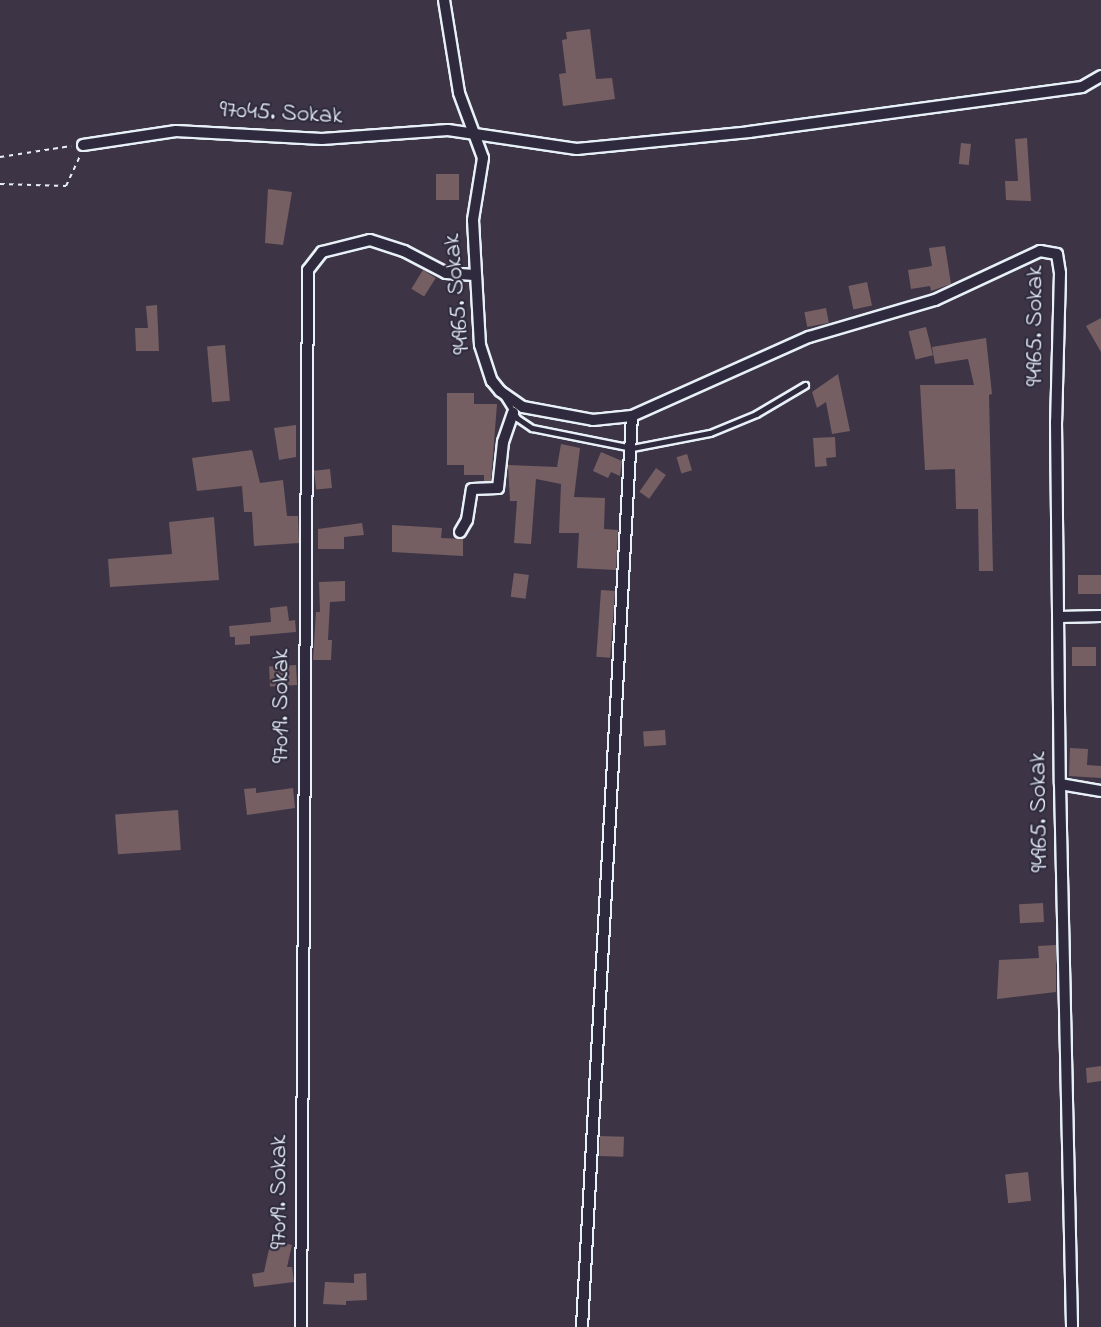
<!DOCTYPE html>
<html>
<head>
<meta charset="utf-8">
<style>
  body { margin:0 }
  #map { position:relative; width:1101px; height:1327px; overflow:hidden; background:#3d3545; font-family:"Indie Flower",sans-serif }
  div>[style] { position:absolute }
  .building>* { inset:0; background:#755f63; transform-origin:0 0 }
  .path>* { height:2px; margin-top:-1px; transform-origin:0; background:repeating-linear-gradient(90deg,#e8f1f8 0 4.5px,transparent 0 9px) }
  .roads { filter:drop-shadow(2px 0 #e8f1f8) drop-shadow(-2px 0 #e8f1f8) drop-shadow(0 2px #e8f1f8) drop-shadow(0 -2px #e8f1f8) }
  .lane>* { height:5px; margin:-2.5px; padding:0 2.5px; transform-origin:2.5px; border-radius:2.5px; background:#2f2a3d }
  .street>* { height:10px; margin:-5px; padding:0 5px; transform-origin:5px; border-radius:5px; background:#2f2a3d }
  span { translate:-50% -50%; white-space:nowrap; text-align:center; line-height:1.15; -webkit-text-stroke:4.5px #2f2a3d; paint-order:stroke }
  .street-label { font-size:24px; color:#e8f1f8 }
</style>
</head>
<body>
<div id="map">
  <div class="building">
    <i style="clip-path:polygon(590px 29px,596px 79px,612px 78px,615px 99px,563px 106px,559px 74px,566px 73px,562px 40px,567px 39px,566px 32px)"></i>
    <i style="clip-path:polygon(1027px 138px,1031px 201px,1006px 200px,1005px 181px,1018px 181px,1015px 139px)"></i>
    <i style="left:961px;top:143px;width:10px;height:21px;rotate:6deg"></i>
    <i style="left:436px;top:174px;width:23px;height:26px"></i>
    <i style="clip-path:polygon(268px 189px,292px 192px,283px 245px,265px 243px)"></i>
    <i style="clip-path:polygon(945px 246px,951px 284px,931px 291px,930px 286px,911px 289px,908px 270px,932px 266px,929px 248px)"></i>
    <i style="left:423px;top:270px;width:15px;height:22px;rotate:32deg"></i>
    <i style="left:867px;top:282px;width:24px;height:19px;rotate:78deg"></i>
    <i style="clip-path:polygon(157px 305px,159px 351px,136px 351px,135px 328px,148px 328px,146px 306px)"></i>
    <i style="left:826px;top:308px;width:15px;height:22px;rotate:79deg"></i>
    <i style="clip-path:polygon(1101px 318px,1101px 352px,1086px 326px)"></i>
    <i style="left:926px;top:327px;width:29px;height:18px;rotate:76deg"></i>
    <i style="clip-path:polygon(986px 338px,992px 394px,989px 395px,993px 571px,979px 571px,978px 509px,956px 509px,955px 469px,925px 470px,920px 385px,974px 385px,968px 359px,935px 364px,932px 347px)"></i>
    <i style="left:225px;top:345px;width:56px;height:18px;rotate:85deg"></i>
    <i style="clip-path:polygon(838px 374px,850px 431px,832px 434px,826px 402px,817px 408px,812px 392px)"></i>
    <i style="clip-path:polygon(447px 393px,474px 393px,474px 404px,497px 404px,491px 481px,484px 481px,484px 475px,464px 475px,464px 465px,447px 465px)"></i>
    <i style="clip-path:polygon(296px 425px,296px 457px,279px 460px,274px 428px)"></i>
    <i style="clip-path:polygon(835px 437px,836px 457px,826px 458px,827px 466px,815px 467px,813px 438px)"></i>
    <i style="clip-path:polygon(561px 444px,580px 448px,574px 497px,605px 498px,604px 529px,618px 530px,616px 570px,577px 568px,579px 533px,559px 533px,561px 484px,536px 479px,531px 544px,514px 543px,517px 501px,510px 501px,508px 465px,557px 467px)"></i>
    <i style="clip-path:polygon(252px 450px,260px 483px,283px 480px,287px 516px,298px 516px,299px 543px,254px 546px,252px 512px,244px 512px,242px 486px,197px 491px,192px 458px)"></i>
    <i style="clip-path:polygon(601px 452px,622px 461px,620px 476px,611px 472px,608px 478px,593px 471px)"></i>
    <i style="left:687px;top:454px;width:17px;height:11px;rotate:73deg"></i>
    <i style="left:656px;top:468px;width:12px;height:29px;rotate:35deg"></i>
    <i style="left:330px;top:469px;width:19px;height:16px;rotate:84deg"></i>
    <i style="clip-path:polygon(214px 517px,219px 580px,110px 587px,108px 559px,172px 554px,169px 522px)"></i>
    <i style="clip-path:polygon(362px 523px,364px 535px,344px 537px,344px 549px,318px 549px,318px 529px)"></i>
    <i style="clip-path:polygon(392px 525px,442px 528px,441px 538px,463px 539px,463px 556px,392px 552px)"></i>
    <i style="left:514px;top:573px;width:15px;height:24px;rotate:8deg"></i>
    <i style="left:1101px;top:575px;width:19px;height:23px;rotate:90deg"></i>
    <i style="clip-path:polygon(345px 581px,345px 601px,330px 602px,328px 640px,332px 640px,331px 660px,313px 660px,316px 612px,320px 612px,319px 582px)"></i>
    <i style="left:601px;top:590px;width:14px;height:67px;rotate:4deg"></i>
    <i style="clip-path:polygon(287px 606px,289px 621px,295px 620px,296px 632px,250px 636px,250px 644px,235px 645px,235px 637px,230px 637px,229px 626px,271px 622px,270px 608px)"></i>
    <i style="left:1072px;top:647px;width:24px;height:19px"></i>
    <i style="left:296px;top:665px;width:20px;height:27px;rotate:87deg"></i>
    <i style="left:665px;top:730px;width:15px;height:22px;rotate:86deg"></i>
    <i style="clip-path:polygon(1070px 748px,1088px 749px,1087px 765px,1101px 766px,1101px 778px,1069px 776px)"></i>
    <i style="clip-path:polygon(256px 788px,256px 793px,293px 788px,295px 808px,247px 815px,244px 789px)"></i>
    <i style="left:178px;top:810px;width:40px;height:63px;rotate:86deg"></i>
    <i style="left:1043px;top:903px;width:19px;height:24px;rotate:87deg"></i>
    <i style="clip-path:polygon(1056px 945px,1056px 992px,997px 999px,999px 960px,1039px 958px,1038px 946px)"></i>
    <i style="clip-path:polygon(1101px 1066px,1101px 1081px,1087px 1083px,1086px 1068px)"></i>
    <i style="left:600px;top:1136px;width:24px;height:20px;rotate:2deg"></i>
    <i style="left:1028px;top:1172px;width:29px;height:23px;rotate:84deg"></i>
    <i style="clip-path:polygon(271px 1240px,292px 1245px,287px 1267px,292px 1267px,294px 1282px,254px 1287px,252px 1274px,264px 1272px)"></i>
    <i style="clip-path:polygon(366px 1273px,367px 1300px,346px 1301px,346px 1305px,323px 1304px,325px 1282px,354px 1283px,354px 1274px)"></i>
  </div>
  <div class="path">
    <i style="left:0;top:157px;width:72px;rotate:-8.8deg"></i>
    <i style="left:0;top:184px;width:66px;rotate:1.7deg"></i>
    <i style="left:66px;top:186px;width:33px;rotate:-65deg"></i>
  </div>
  <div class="roads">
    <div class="lane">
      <i style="left:504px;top:397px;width:25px;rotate:58deg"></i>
      <i style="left:517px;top:418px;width:18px;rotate:34deg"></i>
      <i style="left:532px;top:428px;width:102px;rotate:11.3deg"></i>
      <i style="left:632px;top:448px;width:79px;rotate:-10.9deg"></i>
      <i style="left:710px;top:433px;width:50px;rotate:-22.4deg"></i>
      <i style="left:756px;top:414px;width:57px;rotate:-30.6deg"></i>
    </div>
    <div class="street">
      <i style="left:444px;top:0;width:94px;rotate:80.8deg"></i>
      <i style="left:459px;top:93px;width:69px;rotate:69.7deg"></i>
      <i style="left:483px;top:158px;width:63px;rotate:99.2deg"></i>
      <i style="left:473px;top:220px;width:125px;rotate:86.8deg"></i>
      <i style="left:480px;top:345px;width:38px;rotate:72deg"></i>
      <i style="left:492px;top:381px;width:13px;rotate:51deg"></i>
      <i style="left:500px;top:391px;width:28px;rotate:35deg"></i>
      <i style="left:523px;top:407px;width:71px;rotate:10.5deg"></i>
      <i style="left:593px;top:420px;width:39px;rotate:-6deg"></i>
      <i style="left:632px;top:416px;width:194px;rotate:-24.1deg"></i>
      <i style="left:809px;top:337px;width:131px;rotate:-16.4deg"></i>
      <i style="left:935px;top:300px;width:116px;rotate:-25deg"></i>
      <i style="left:1040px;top:251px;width:17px;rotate:10deg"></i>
      <i style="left:1057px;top:254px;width:19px;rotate:81deg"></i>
      <i style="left:1060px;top:273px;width:149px;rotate:91.5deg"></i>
      <i style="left:1056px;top:422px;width:362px;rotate:89.4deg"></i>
      <i style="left:1060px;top:784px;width:543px;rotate:88.73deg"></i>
      <i style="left:83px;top:145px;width:94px;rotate:-8.6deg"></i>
      <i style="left:176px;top:131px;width:146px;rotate:3.1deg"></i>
      <i style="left:322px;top:139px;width:126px;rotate:-4.1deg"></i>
      <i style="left:448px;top:130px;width:130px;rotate:8.4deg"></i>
      <i style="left:577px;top:149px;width:173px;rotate:-5.6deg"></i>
      <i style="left:749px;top:132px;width:336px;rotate:-7.7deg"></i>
      <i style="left:1082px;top:87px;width:22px;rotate:-30deg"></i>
      <i style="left:460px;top:532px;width:14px;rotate:-60deg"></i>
      <i style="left:467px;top:520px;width:31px;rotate:-81deg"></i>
      <i style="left:472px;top:489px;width:26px;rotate:-2deg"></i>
      <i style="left:498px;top:488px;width:46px;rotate:-83.8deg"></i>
      <i style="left:503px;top:442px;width:31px;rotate:-71deg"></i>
      <i style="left:1059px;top:617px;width:42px;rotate:-1.4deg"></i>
      <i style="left:1060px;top:784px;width:42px;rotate:9.7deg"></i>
      <i style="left:301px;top:1327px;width:1057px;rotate:-89.62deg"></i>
      <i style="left:308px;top:270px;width:23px;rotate:-52deg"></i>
      <i style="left:322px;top:252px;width:49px;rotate:-14deg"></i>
      <i style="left:370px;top:240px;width:36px;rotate:18deg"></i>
      <i style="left:404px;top:251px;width:47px;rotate:27.6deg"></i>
      <i style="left:446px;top:273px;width:28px;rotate:4deg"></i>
      <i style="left:582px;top:1327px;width:912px;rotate:-86.86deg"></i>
    </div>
  </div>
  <div class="street-label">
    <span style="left:281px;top:114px;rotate:3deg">97045. Sokak</span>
    <span style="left:458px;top:294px;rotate:-95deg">94965. Sokak</span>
    <span style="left:1036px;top:326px;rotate:-90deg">94965. Sokak</span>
    <span style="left:282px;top:706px;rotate:-90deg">97019. Sokak</span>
    <span style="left:1040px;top:812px;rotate:-91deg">94965. Sokak</span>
    <span style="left:280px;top:1192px;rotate:-90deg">97019. Sokak</span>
  </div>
</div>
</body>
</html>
